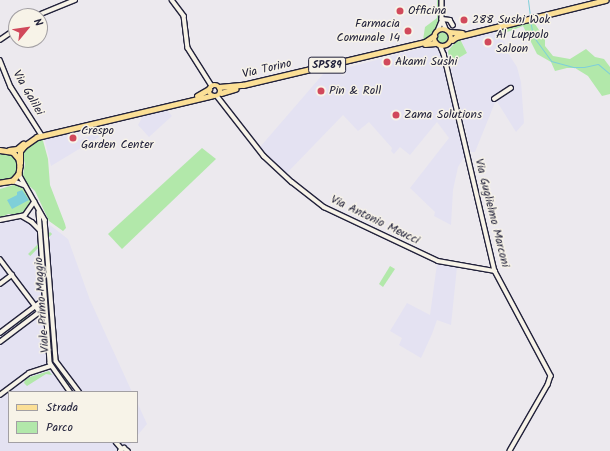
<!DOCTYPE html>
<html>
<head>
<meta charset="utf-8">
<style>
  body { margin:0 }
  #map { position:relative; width:610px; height:451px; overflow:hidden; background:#ece9ee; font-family:Kalam,sans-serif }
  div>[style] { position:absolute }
  .built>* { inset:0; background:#e4e2f2 }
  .green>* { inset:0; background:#b2e8aa; transform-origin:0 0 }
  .round { border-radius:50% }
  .water>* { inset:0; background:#7fcfd9 }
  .stream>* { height:1px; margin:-0.5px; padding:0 0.5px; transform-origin:0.5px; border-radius:0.5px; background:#7fcfd9 }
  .roads { filter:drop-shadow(1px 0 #22223b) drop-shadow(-1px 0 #22223b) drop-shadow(0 1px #22223b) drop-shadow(0 -1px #22223b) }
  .minor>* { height:3.5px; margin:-1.75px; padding:0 1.75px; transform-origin:1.75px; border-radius:1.75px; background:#f7f3e8 }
  .major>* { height:4.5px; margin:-2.25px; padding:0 2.25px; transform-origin:2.25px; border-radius:2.25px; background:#fbdf96 }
  .major>.ring { margin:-2.25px; padding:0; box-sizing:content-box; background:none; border:4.5px solid #fbdf96; border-radius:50% }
  .dots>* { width:11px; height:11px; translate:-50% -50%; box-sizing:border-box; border:2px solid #f7f3e8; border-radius:50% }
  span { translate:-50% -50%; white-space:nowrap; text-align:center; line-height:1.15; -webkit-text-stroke:3px #f7f3e8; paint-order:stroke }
  .shield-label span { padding:1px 3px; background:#f7f3e8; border:1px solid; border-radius:3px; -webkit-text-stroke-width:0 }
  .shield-label { font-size:11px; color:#22223b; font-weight:700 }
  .poi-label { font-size:12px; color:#22223b }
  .left { translate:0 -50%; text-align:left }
  .right { translate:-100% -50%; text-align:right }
  .street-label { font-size:12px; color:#22223b }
  .legend { position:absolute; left:8px; top:391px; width:130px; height:52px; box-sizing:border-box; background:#f7f3e8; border:1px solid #a29fa3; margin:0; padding:5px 7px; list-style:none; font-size:12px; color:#22223b }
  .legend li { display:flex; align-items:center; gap:8px; height:20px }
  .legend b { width:20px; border:1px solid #a29fa3 }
  .north { position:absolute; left:8px; top:8px; width:40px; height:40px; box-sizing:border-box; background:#f7f3e8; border:1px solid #a29fa3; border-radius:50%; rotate:61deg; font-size:11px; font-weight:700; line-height:16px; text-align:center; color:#22223b }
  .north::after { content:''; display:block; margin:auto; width:14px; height:18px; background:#d1495b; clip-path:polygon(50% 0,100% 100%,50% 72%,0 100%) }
</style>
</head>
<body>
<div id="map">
  <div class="built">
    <i style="clip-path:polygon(494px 30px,508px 47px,506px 50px,517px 67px,521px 82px,524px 123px,516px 132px,496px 100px,475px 152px,471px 152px,451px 69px,457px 59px,467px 53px,461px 40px,465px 37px)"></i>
    <i style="clip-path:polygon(434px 45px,441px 50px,466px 154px,458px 167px,453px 190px,451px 225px,434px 216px,435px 212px,410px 188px,449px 138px,437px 122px,410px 155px,400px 147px,394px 154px,391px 151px,392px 148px,369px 122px,358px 131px,343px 115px,286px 174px,276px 166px,260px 147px,324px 73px,335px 69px,343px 76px,346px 74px,342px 69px)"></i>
    <i style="clip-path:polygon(165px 108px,172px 116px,149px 137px,138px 125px,144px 114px)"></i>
    <i style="clip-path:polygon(71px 130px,75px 133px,78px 133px,80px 140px,97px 133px,99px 137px,51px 166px,44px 137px)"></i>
    <i style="clip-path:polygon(18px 219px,50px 225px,68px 239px,90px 300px,132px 392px,9px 392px,9px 442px,132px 442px,128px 447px,121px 446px,117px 451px,0 451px,0 223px,5px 220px)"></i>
    <i style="clip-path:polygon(437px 264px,457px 267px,451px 325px,437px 320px,432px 334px,421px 358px,399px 345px,402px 338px,390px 331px,407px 303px,430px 315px)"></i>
    <i style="clip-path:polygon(137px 402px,147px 424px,137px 436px)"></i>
  </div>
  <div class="green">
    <i style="clip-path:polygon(437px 0,440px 0,441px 22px,433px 34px,427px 39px,423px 40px,425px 27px,437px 18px)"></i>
    <i style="clip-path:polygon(533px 21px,545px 39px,545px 46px,553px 56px,570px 59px,586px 49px,595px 57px,604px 59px,610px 67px,610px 94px,602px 96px,588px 76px,575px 68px,567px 68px,555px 71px,551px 62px,537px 54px,523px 26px,507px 32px,501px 38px,498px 35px,499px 29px)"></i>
    <i class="round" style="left:437px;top:32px;width:12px;height:12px"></i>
    <i style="clip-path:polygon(460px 39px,467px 53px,457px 59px,452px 66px,450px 65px,448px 51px,457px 40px)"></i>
    <i style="clip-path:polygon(42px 137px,48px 159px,50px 185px,65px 224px,66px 228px,63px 231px,49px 221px,35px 191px,26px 183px,23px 175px,25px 164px,22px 153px,28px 145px)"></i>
    <i style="clip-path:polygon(202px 148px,216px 159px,122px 249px,108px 234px)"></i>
    <i style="clip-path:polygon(0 153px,11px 154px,17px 161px,18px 171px,12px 179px,0 181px)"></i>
    <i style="clip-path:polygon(17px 184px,26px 190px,31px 200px,30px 207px,21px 214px,8px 214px,0 218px,0 189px)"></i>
    <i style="left:50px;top:232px;width:3px;height:31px;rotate:45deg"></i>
    <i style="clip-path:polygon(390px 266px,395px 269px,383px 287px,379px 284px)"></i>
    <i style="clip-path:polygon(50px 308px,55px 363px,70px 384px,68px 385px,52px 362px,48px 309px)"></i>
    <i style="left:26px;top:316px;width:4px;height:32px;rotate:45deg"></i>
    <i style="clip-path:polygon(49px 371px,52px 375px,46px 374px,27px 386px,24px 383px,25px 380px,30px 377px)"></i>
  </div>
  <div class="water">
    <i style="clip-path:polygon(22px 190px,29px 200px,12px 209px,7px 200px,17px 195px,17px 192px)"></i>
  </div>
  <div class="stream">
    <i style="left:528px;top:0;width:17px;rotate:83deg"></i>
    <i style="left:530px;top:20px;width:16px;rotate:79deg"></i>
    <i style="left:533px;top:36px;width:31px;rotate:54deg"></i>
    <i style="left:551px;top:61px;width:24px;rotate:15deg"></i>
    <i style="left:574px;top:67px;width:10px"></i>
    <i style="left:584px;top:67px;width:14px;rotate:-12deg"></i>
    <i style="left:598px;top:64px;width:16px;rotate:40deg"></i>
  </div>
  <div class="roads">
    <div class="minor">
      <i style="left:172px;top:0;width:20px;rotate:53deg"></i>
      <i style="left:184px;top:16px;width:32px;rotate:83deg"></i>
      <i style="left:188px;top:48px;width:45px;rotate:57.7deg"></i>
      <i style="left:442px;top:0;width:19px;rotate:90deg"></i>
      <i style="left:442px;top:19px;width:11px;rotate:68deg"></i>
      <i style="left:36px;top:16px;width:42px;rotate:-22.3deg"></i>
      <i style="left:442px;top:19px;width:8px;rotate:7deg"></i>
      <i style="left:450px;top:20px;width:6px;rotate:59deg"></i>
      <i style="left:438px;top:30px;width:11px;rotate:-68deg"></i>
      <i style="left:0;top:40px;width:19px;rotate:-35deg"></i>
      <i style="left:441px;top:47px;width:8px;rotate:67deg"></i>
      <i style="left:444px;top:54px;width:223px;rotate:76.8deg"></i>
      <i style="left:495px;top:271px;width:119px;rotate:61.9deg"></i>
      <i style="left:551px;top:376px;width:9px;rotate:108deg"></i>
      <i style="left:548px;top:385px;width:76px;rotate:119.9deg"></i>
      <i style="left:0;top:60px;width:29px;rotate:68deg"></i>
      <i style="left:11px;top:87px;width:56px;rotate:57.4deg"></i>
      <i style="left:218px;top:97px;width:75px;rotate:52.1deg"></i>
      <i style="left:264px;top:156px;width:38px;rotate:43deg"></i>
      <i style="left:292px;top:182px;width:41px;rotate:38deg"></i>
      <i style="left:324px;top:207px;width:126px;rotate:25.3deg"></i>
      <i style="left:438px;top:261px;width:58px;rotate:10deg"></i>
      <i style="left:494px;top:99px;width:20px;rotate:-33deg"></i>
      <i style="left:19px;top:174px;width:53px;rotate:60.5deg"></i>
      <i style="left:45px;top:220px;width:141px;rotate:85.5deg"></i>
      <i style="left:56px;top:361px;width:39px;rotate:53deg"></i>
      <i style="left:13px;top:181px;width:12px;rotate:20deg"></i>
      <i style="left:39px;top:212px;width:151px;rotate:85.8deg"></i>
      <i style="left:50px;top:363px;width:35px;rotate:55deg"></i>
      <i style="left:22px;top:216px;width:12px;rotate:31deg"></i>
      <i style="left:32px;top:222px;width:11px;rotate:45deg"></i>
      <i style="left:0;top:220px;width:25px;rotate:-11deg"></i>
      <i style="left:25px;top:215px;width:16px;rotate:-55deg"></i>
      <i style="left:0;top:259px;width:66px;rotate:53deg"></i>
      <i style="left:0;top:284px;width:15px;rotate:-37deg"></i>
      <i style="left:0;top:333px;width:56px;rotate:-37.1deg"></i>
      <i style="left:0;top:342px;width:51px;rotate:-37.1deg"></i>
      <i style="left:0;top:395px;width:36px;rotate:-37deg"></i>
      <i style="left:29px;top:373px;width:23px;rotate:-18deg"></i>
      <i style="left:116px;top:442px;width:9px;rotate:49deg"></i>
      <i style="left:120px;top:451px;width:5px;rotate:-37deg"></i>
      <i style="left:124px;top:448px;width:5px;rotate:37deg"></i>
    </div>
    <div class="major">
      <i class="ring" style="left:434px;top:29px;width:13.5px;height:13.5px"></i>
      <i style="left:450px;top:32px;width:12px;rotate:5deg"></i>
      <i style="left:452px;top:40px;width:5px;rotate:-37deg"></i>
      <i style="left:456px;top:37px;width:154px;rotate:-13.9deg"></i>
      <i style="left:425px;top:44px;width:10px;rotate:-6deg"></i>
      <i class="ring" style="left:209px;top:85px;width:7.5px;height:7.5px"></i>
      <i style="left:219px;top:87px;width:24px;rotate:-5deg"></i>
      <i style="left:243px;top:85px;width:187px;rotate:-13.3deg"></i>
      <i style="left:425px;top:42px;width:11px;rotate:-34deg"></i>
      <i style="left:221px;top:93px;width:15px;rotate:-16deg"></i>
      <i style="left:197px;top:96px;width:14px;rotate:-30deg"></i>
      <i style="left:0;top:150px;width:13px;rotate:9deg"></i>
      <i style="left:13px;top:152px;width:9px;rotate:49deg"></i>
      <i style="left:19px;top:159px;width:7px;rotate:82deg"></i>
      <i style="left:20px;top:166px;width:8px;rotate:97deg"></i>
      <i style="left:19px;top:174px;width:9px;rotate:131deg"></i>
      <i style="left:13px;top:181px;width:13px;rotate:171deg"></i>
      <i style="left:9px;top:150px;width:8px;rotate:-7deg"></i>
      <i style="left:17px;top:149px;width:8px;rotate:-40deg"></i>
      <i style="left:20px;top:163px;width:12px;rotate:-90deg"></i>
      <i style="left:20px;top:151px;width:6px;rotate:-51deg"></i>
      <i style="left:24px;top:146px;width:16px;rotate:-35deg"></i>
      <i style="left:37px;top:137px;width:179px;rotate:-13.3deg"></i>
    </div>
  </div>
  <div class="dots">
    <i style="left:400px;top:11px;background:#d1495b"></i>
    <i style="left:464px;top:20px;background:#d1495b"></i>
    <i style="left:408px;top:31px;background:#d1495b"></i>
    <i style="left:488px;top:42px;background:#d1495b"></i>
    <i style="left:387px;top:62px;background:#d1495b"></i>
    <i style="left:321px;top:91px;background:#d1495b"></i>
    <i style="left:396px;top:115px;background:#d1495b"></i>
    <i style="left:73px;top:138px;background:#d1495b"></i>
  </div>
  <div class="shield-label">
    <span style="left:327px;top:65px">SP589</span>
  </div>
  <div class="poi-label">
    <span class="left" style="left:408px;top:11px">Officina</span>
    <span class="left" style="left:472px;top:20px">288 Sushi Wok</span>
    <span class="right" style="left:400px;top:31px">Farmacia<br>Comunale 14</span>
    <span class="left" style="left:496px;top:42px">Al Luppolo<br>Saloon</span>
    <span class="left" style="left:395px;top:62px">Akami Sushi</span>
    <span class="left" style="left:329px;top:91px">Pin &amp; Roll</span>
    <span class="left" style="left:404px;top:115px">Zama Solutions</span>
    <span class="left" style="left:81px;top:138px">Crespo<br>Garden Center</span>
  </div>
  <div class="street-label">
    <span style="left:267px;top:69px;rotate:-13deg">Via Torino</span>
    <span style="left:28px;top:93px;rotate:60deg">Via Galilei</span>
    <span style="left:492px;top:213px;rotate:76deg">Via Guglielmo Marconi</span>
    <span style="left:375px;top:220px;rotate:26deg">Via Antonio Meucci</span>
    <span style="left:42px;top:305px;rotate:-94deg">Viale Primo Maggio</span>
  </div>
  <ul class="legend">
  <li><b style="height:5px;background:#fbdf96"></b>Strada</li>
  <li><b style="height:11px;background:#b2e8aa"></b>Parco</li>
  </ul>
  <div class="north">N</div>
</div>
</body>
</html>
